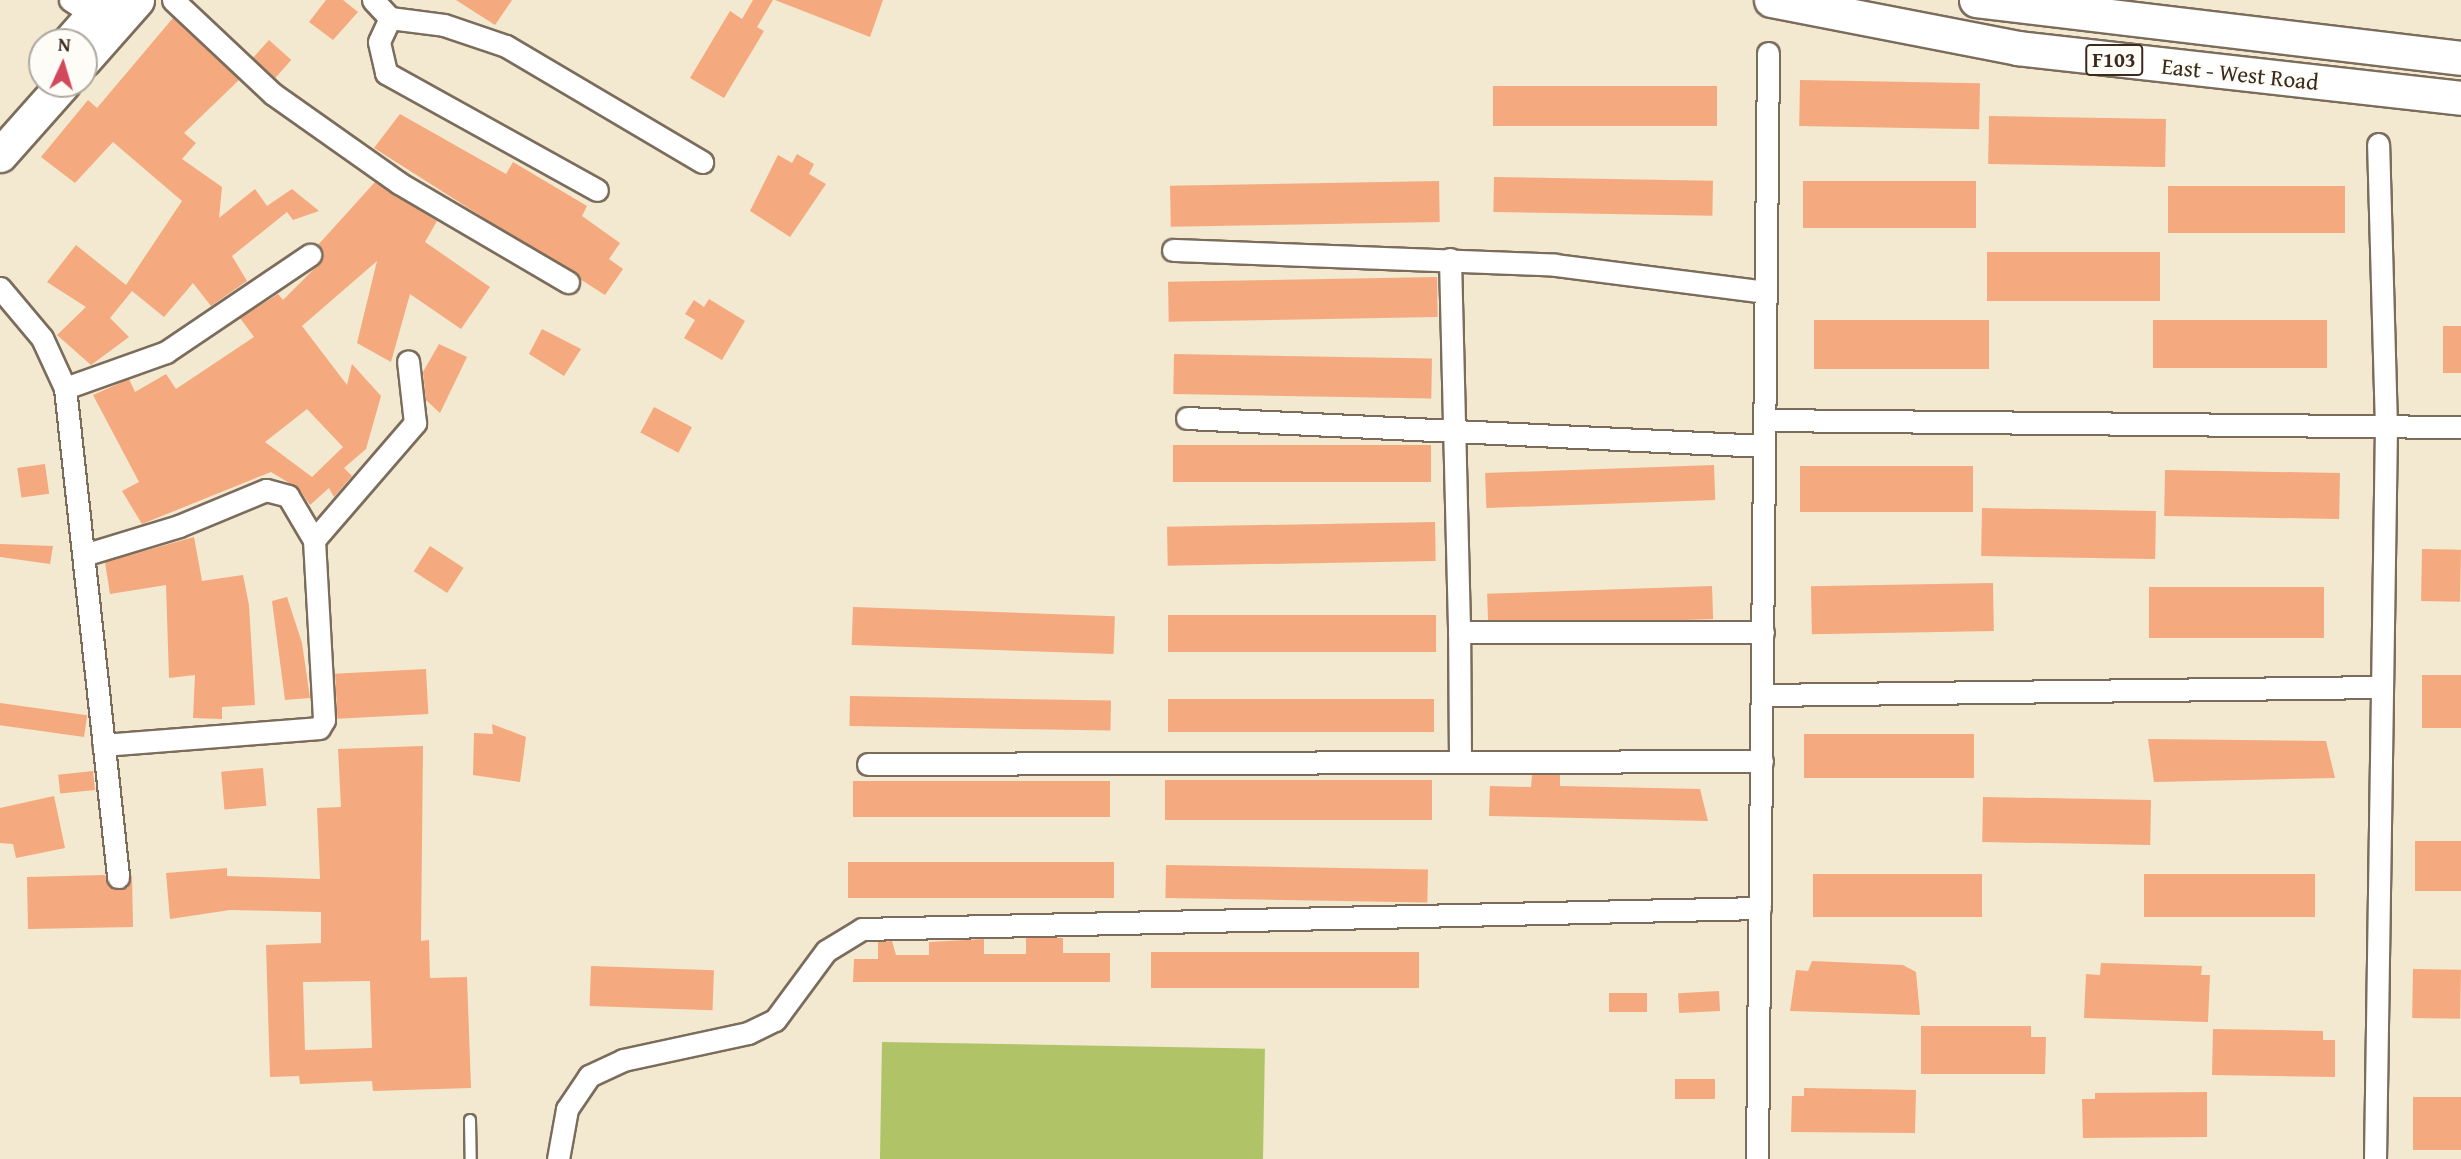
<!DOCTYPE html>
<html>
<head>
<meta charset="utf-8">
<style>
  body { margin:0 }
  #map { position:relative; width:2461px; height:1159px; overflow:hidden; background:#f3e8d0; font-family:"Gentium Book Plus",serif }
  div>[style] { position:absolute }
  .green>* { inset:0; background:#b0c467; transform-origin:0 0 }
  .building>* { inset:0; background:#f4aa7e; transform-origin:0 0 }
  .roads { filter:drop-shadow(2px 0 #7b6c5c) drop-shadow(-2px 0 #7b6c5c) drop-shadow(0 2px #7b6c5c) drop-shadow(0 -2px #7b6c5c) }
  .service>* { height:10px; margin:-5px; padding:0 5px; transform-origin:5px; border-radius:5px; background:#fff }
  .minor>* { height:21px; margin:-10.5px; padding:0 10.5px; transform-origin:10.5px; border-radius:10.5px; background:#fff }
  .primary>* { height:33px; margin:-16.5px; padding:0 16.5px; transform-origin:16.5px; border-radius:16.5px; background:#fff }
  span { translate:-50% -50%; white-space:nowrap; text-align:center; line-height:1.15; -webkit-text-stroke:5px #fdfcf7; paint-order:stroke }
  .shield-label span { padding:2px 5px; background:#fdfcf7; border:2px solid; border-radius:5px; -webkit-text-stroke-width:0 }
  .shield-label { font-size:21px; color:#3b2a1e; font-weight:700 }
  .street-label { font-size:23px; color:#3b2a1e }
  .north { position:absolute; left:28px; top:28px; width:70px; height:70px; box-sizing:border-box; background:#fdfcf7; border:2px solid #afa8a0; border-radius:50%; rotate:4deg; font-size:19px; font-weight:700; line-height:28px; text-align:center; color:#3b2a1e }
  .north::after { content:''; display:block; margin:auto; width:24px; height:32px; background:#d1495b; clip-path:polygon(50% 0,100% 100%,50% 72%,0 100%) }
</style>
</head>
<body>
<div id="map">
  <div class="green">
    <i style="left:882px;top:1042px;width:383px;height:117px;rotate:1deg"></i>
  </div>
  <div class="building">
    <i style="clip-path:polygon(326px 0,343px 0,358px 12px,333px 40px,309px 22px)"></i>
    <i style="clip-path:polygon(456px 0,512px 0,495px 25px)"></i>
    <i style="clip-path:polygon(753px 0,773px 0,757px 27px,764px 31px,724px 98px,690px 78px,730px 11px,742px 19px)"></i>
    <i style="clip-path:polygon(775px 0,883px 0,870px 37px)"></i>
    <i style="clip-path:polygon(173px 18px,239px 80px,184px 133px,196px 143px,182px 159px,222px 187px,219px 218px,255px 189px,267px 206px,292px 189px,319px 211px,293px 220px,287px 212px,232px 256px,247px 281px,211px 306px,193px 283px,164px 317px,132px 291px,110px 318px,129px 337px,91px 365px,57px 335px,86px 307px,47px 282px,76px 245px,126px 285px,182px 201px,113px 142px,75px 183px,41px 157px,88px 100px,97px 108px)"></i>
    <i style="left:269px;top:40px;width:30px;height:24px;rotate:42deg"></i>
    <i style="left:1800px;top:80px;width:180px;height:46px;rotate:1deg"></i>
    <i style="left:1493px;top:86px;width:224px;height:40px"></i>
    <i style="clip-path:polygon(400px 114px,506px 174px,513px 162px,587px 206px,582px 216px,620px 243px,609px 259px,623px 269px,605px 295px,374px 148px)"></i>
    <i style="left:1989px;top:116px;width:177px;height:48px;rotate:1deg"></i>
    <i style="clip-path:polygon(797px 154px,814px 164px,809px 174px,826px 184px,790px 237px,750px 211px,778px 155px,792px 163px)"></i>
    <i style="left:1494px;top:177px;width:219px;height:35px;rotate:1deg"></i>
    <i style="left:1439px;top:181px;width:41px;height:269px;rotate:89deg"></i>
    <i style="left:1803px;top:181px;width:173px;height:47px"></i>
    <i style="clip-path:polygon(evenodd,375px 182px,437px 221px,425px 242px,490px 287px,461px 329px,410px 294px,391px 362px,357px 343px,377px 261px,302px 326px,347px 385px,352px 364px,381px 396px,366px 449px,344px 468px,352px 476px,334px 497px,329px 488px,310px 505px,299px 489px,271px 472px,142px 524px,122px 491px,139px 482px,93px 395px,129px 379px,135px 392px,166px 374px,176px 389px,254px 337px,240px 318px,278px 294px,283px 300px,318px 265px,323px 255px,318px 245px,375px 182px,307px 409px,343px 447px,312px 477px,265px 442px,307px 409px)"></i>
    <i style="left:2345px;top:186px;width:47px;height:177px;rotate:90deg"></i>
    <i style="left:1987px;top:252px;width:173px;height:49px"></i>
    <i style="left:1437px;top:277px;width:40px;height:269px;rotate:89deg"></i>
    <i style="clip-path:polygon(709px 299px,745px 321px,722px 360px,684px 338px,695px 320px,685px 314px,694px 300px,704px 307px)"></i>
    <i style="left:1814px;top:320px;width:175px;height:49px"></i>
    <i style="left:2153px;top:320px;width:174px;height:48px"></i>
    <i style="left:2443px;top:326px;width:18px;height:47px"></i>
    <i style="clip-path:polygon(542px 329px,581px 349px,564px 376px,529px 354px)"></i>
    <i style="clip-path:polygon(439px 344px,467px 357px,440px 413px,426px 400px,423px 372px)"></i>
    <i style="left:1174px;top:354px;width:258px;height:40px;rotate:1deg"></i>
    <i style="left:654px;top:407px;width:43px;height:29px;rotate:28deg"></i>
    <i style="left:1431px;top:445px;width:37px;height:258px;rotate:90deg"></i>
    <i style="left:45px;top:464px;width:30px;height:28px;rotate:82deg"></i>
    <i style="left:1714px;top:465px;width:35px;height:229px;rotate:88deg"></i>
    <i style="left:1800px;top:466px;width:173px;height:46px"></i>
    <i style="left:2165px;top:470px;width:175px;height:46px;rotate:1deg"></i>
    <i style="left:1982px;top:508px;width:174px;height:48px;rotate:1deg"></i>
    <i style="left:1435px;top:522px;width:39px;height:268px;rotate:89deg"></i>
    <i style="clip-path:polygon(194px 537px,202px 581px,243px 575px,249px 605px,255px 705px,222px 707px,222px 719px,193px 718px,195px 675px,169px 678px,166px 585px,110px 594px,105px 562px)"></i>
    <i style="clip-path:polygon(0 544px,53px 546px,50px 564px,0 557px)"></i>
    <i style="left:430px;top:546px;width:40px;height:30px;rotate:33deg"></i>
    <i style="left:2422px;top:549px;width:39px;height:52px;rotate:1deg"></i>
    <i style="left:1993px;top:583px;width:48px;height:182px;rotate:89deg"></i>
    <i style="left:1712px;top:586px;width:33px;height:225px;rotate:88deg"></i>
    <i style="left:2149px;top:587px;width:175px;height:51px"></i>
    <i style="clip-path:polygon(287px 597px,302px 643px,310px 698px,285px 700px,272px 601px)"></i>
    <i style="left:853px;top:607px;width:262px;height:38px;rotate:2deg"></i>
    <i style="left:1168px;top:615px;width:268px;height:37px"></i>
    <i style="left:426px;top:669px;width:45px;height:91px;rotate:87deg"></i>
    <i style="left:2422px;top:675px;width:39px;height:53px"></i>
    <i style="left:850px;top:696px;width:261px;height:30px;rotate:1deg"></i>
    <i style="left:1168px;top:699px;width:266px;height:33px"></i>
    <i style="left:0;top:703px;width:88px;height:22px;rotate:8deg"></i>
    <i style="clip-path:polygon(492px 724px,526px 737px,520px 782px,473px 775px,474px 733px,493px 734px)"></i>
    <i style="left:1804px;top:734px;width:170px;height:44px"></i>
    <i style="clip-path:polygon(2148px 739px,2326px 741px,2335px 778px,2154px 782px)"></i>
    <i style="clip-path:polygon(evenodd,423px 746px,421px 941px,429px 940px,430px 978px,467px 977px,471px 1088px,373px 1091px,372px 1081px,300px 1084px,299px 1076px,270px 1077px,266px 945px,321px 943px,321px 912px,230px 910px,170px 919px,166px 873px,227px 868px,227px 876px,320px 879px,317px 808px,341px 807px,338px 749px,423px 746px,370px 981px,372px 1048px,305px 1050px,303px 982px,370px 981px)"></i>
    <i style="left:263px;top:768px;width:38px;height:42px;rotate:85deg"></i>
    <i style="left:93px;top:771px;width:19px;height:35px;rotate:84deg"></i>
    <i style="clip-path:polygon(1532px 775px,1560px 775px,1560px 786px,1700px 789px,1708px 821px,1489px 816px,1490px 786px,1531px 787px)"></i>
    <i style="left:1165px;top:780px;width:267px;height:40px"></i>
    <i style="left:853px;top:781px;width:257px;height:36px"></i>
    <i style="clip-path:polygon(54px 796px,65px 848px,16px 858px,13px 844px,0 843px,0 808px)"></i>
    <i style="left:1983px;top:797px;width:168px;height:45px;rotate:1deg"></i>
    <i style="left:2415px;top:841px;width:46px;height:50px"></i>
    <i style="left:848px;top:862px;width:266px;height:36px"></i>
    <i style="left:1166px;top:865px;width:262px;height:33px;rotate:1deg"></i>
    <i style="left:1813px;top:874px;width:169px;height:43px"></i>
    <i style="left:2315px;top:874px;width:43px;height:171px;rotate:90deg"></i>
    <i style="clip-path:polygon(105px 875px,119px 890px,132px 875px,133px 927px,28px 929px,27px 877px)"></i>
    <i style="clip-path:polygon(1026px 938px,1063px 938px,1063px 953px,1110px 953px,1110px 982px,853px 982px,854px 959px,878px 959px,878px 942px,892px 941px,896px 955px,929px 955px,929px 942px,984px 939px,984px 954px,1026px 954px)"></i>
    <i style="left:1151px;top:952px;width:268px;height:36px"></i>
    <i style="clip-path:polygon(1812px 961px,1903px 965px,1916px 972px,1920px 1015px,1790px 1011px,1796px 970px,1808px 971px)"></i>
    <i style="clip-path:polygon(2101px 963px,2202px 966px,2201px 975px,2210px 975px,2208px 1022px,2084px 1018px,2086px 974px,2100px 975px)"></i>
    <i style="left:591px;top:966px;width:123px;height:40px;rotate:2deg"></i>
    <i style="left:2413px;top:969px;width:48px;height:49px;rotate:1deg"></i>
    <i style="left:1719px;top:991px;width:20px;height:41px;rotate:87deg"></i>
    <i style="left:1609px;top:993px;width:38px;height:19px"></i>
    <i style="clip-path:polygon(1921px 1026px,2031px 1026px,2031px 1037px,2046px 1037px,2045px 1074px,1921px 1074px)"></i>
    <i style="clip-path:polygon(2213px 1029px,2323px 1031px,2323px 1040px,2335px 1040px,2335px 1077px,2212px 1075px)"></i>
    <i style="left:1675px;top:1079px;width:40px;height:20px"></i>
    <i style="clip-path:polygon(1804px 1088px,1916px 1090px,1915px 1133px,1791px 1132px,1792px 1096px,1804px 1096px)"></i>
    <i style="clip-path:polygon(2207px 1092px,2207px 1137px,2083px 1138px,2082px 1099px,2095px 1099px,2095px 1093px)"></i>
    <i style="left:2413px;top:1097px;width:48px;height:53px"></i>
  </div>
  <div class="roads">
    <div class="service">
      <i style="left:470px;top:1120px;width:39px;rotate:89deg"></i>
    </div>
    <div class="minor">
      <i style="left:70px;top:0;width:27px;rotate:33deg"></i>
      <i style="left:173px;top:0;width:137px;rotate:43.2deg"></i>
      <i style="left:273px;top:94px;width:154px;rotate:35.2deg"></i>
      <i style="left:399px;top:183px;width:196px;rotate:30.4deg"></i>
      <i style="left:373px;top:0;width:25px;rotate:47deg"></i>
      <i style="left:390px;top:18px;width:54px;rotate:7.4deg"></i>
      <i style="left:444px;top:25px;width:65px;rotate:18.7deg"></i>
      <i style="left:506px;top:46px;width:228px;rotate:30.6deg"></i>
      <i style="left:390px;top:18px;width:26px;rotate:115deg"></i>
      <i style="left:379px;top:42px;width:32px;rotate:77deg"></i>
      <i style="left:386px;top:73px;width:241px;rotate:29deg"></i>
      <i style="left:1173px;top:250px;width:382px;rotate:2.2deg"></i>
      <i style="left:1555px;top:265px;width:212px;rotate:7.3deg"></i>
      <i style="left:1450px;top:259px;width:373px;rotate:88.6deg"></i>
      <i style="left:0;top:288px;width:65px;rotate:50deg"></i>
      <i style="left:42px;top:338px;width:55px;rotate:65.3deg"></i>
      <i style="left:65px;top:388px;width:492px;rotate:83.8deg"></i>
      <i style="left:65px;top:388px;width:107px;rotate:-19.6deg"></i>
      <i style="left:166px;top:352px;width:174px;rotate:-34deg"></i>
      <i style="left:1187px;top:418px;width:578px;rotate:2.78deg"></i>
      <i style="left:1764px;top:420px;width:697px;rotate:0.58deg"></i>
      <i style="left:314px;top:540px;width:155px;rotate:-49.2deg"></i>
      <i style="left:415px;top:423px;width:62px;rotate:-96.4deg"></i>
      <i style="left:87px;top:554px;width:96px;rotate:-16.9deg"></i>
      <i style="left:179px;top:526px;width:94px;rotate:-22.5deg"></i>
      <i style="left:266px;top:490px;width:23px;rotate:15deg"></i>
      <i style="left:288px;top:496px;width:51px;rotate:59.4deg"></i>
      <i style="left:314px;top:540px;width:180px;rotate:86.8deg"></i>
      <i style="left:324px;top:720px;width:9px;rotate:122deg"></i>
      <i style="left:319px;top:728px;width:216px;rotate:175.5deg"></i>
      <i style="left:1763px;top:695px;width:619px;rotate:-0.74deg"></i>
      <i style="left:1460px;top:760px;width:128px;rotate:-90.4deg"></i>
      <i style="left:1459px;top:632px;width:304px"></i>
      <i style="left:868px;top:764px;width:894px;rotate:-0.19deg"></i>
      <i style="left:558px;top:1159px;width:51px;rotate:-79.8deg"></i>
      <i style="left:567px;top:1109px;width:40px;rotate:-56deg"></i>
      <i style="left:589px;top:1076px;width:38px;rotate:-25deg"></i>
      <i style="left:623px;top:1060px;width:128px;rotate:-12.2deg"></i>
      <i style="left:748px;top:1033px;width:30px;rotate:-26deg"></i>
      <i style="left:775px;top:1020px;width:86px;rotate:-53.5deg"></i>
      <i style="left:826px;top:951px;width:42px;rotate:-31.4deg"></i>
      <i style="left:862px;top:929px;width:898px;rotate:-1.34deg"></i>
      <i style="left:1757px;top:1159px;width:1106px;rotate:-89.43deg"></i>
      <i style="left:2375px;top:1159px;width:732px;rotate:-89.14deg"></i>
      <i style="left:2386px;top:427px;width:283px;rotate:-91.6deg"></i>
    </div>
    <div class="primary">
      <i style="left:1771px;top:0;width:251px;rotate:11deg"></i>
      <i style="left:2017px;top:48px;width:447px;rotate:6.4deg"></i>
      <i style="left:1976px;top:0;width:488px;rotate:6.8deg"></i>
      <i style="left:69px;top:42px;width:56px;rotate:-48.6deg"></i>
      <i style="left:84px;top:60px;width:80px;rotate:-48.5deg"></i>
      <i style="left:0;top:155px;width:95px;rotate:-48.4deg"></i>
    </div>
  </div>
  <div class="shield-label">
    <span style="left:2114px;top:60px">F103</span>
  </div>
  <div class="street-label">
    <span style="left:2240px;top:74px;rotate:6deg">East - West Road</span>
  </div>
  <div class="north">N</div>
</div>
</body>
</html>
